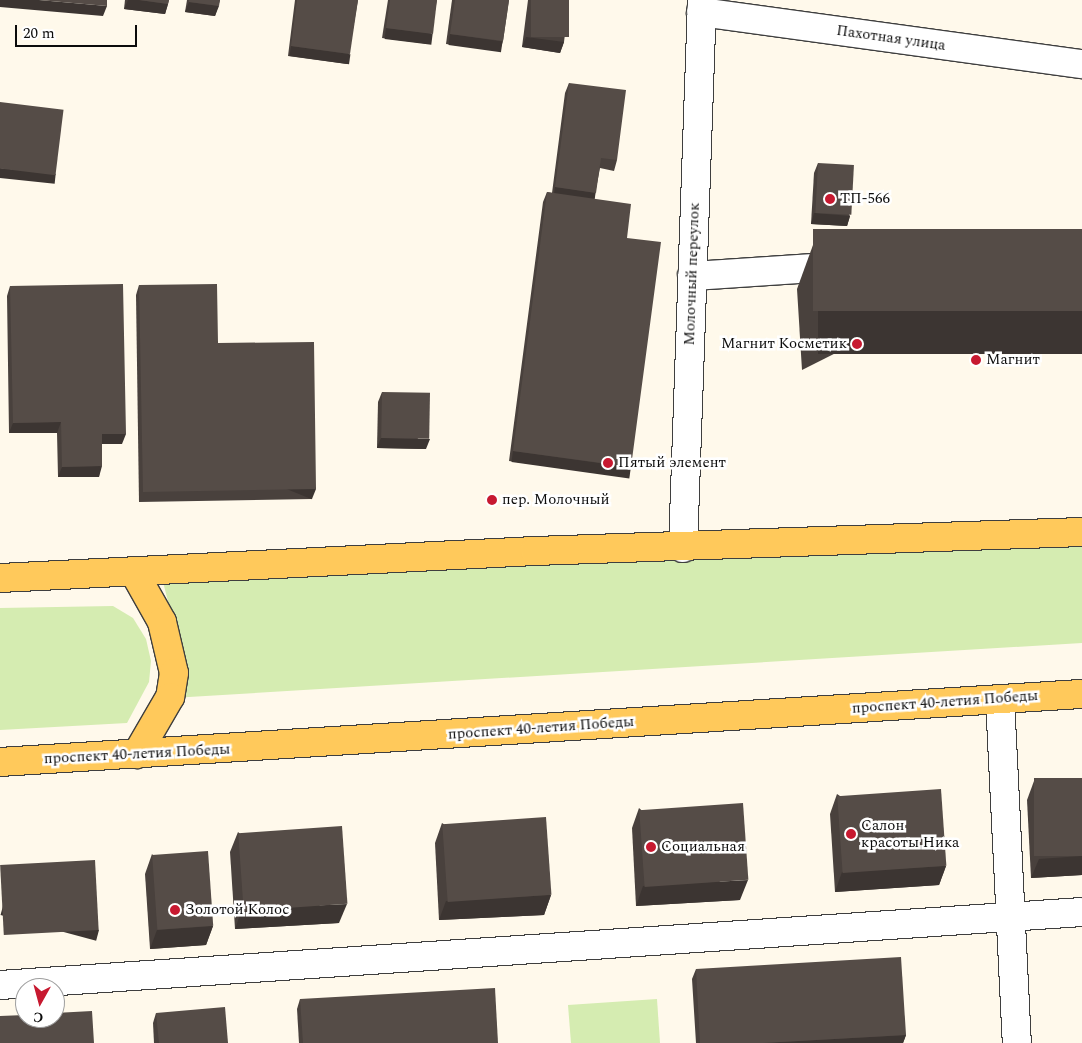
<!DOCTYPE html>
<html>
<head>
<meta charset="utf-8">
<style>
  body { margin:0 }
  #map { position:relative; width:1082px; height:1043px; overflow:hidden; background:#fff9eb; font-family:Spectral,serif }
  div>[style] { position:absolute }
  .green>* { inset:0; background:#d5ecb1 }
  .roads { filter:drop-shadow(1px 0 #3f3f3f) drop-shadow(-1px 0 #3f3f3f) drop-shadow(0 1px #3f3f3f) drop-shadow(0 -1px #3f3f3f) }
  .minor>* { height:28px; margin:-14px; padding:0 14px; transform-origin:14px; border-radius:14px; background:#fff }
  .major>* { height:28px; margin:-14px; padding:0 14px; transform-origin:14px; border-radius:14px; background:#ffc95b }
  .wall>* { inset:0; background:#49413d }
  .shaded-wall>* { inset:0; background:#3c3532; transform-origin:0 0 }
  .building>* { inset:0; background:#554c47; transform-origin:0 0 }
  .dots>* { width:14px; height:14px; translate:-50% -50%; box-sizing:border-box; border:2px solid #fff; border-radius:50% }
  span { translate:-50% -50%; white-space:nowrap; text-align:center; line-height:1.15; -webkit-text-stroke:5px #fff; paint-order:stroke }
  .street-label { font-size:15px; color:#0c0c0c }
  .poi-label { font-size:15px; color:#0c0c0c }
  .left { translate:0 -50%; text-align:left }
  .right { translate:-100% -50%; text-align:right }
  .north { position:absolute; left:15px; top:978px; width:50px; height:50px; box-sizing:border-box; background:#fff; border:1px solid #9e9e9e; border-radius:50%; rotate:187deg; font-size:14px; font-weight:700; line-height:20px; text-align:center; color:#0c0c0c }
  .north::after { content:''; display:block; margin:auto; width:18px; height:22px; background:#c71930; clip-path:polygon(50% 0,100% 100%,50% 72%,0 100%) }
  .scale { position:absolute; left:15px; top:25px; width:122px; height:22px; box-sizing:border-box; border:2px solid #0c0c0c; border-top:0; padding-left:6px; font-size:15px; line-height:18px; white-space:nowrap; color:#0c0c0c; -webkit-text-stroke:4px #fff; paint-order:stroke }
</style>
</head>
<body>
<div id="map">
  <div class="green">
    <i style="clip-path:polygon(1082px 540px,1082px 643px,172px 698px,178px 640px,163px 582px)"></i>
    <i style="clip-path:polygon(113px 606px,133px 618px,146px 639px,151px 661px,149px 682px,127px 723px,0 730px,0 608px)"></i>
    <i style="clip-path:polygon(657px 999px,660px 1043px,571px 1043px,568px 1005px)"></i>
  </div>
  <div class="roads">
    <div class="minor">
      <i style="left:701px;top:12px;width:385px;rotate:7.8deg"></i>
      <i style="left:692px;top:276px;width:149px;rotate:-3.8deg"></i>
      <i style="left:683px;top:548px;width:548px;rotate:-88.01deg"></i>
      <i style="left:1000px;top:699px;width:344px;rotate:87.2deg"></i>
      <i style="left:0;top:985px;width:1084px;rotate:-3.86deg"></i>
    </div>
    <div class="major">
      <i style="left:135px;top:574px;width:55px;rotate:60.6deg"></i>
      <i style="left:162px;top:622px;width:52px;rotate:76.8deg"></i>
      <i style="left:174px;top:673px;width:24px;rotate:99deg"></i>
      <i style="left:170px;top:697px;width:66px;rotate:120.1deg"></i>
      <i style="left:0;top:578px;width:536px;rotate:-2.89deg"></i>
      <i style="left:535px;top:551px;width:547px;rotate:-1.99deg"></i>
      <i style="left:0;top:762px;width:1084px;rotate:-3.6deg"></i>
    </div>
  </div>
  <div class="wall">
    <i style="clip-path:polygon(125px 0,169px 0,168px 4px,165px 14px,124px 9px)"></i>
    <i style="clip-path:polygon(187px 0,220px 0,215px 16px,185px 12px)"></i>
    <i style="clip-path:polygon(295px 0,358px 0,347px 64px,288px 56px)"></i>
    <i style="clip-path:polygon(388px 0,437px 0,429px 44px,382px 38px)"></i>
    <i style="clip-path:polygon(452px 0,509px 0,503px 41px,500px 51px,446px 44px)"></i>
    <i style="clip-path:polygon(528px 0,569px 0,564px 42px,560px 53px,522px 47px)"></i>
    <i style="clip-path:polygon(569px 83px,617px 160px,614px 171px,600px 168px,594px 199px,627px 238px,631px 467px,628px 477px,509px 461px,543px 202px,547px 192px,552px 193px,565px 93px)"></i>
    <i style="clip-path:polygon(818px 163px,850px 216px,847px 226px,811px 224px,814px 173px)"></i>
    <i style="clip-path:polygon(1082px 229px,802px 370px,797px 289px,813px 245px)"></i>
    <i style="clip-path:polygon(139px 285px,218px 343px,312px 499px,139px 502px,136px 295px)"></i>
    <i style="clip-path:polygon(10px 286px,122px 444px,102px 444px,99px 477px,58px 477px,57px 433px,9px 433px,7px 296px)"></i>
    <i style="clip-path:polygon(382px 392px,426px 449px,377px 448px,378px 402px)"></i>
    <i style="clip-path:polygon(1082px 778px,1082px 875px,1031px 878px,1027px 800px,1034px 781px)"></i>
    <i style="clip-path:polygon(837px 794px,946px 866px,939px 885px,835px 892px,830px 814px)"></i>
    <i style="clip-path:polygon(639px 808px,740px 900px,636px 906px,632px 828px)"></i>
    <i style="clip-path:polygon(442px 823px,551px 895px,544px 915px,439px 920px,435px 843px)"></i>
    <i style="clip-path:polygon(238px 832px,339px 923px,235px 929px,230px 852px)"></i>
    <i style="clip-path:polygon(152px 854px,213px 926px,206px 945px,150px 949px,145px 874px)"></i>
    <i style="clip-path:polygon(696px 969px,906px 1035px,903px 1043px,696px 1043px,692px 979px)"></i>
    <i style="clip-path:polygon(300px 999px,498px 1043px,299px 1043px,297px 1009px)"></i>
    <i style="clip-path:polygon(156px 1013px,228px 1043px,154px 1043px,153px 1023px)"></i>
  </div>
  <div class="shaded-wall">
    <i style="clip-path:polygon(0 0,39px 0,107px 6px,103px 16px,0 7px)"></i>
    <i style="clip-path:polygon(128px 0,139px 0,168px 4px,165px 14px,124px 9px)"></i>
    <i style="clip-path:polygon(189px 2px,219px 6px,215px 16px,185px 12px)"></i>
    <i style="left:386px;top:28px;width:47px;height:11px;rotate:7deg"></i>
    <i style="left:450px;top:34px;width:53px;height:11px;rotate:8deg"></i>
    <i style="clip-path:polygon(526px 37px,564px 42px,560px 53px,522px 47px)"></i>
    <i style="left:291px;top:46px;width:60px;height:10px;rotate:8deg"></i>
    <i style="left:0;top:168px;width:56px;height:10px;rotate:6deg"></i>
    <i style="left:555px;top:187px;width:41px;height:11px;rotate:8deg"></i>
    <i style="clip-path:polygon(814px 213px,850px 216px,847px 226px,811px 224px)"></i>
    <i style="left:1082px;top:311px;width:43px;height:264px;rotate:90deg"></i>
    <i style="clip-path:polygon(61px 422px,57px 433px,9px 433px,13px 423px)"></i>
    <i style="clip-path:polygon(102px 434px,126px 434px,122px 444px,98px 444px)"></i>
    <i style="clip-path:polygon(381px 438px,430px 439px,426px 449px,377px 448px)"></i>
    <i style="left:513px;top:451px;width:119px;height:11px;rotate:8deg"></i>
    <i style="clip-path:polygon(102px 466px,99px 477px,58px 477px,62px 467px)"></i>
    <i style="left:316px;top:489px;width:11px;height:173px;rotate:112deg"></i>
    <i style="clip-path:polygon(1082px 856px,1082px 875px,1031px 878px,1039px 859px)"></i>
    <i style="clip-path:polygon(946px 866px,939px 885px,835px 892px,842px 872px)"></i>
    <i style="clip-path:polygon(748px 880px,740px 900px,636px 906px,643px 886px)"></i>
    <i style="clip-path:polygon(551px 895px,544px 915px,439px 920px,446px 901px)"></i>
    <i style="clip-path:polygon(347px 904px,339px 923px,235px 929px,242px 909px)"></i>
    <i style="clip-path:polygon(213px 926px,206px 945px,150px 949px,157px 930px)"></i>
    <i style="left:99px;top:930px;width:11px;height:99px;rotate:105deg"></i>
    <i style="clip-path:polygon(906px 1035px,903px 1043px,763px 1043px)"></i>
  </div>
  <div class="building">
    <i style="clip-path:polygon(39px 0,107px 0,107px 6px)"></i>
    <i style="clip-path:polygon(139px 0,169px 0,168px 4px)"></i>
    <i style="clip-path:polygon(189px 0,220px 0,219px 6px,189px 2px)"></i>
    <i style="clip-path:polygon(297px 0,358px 0,350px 54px,291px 46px)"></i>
    <i style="clip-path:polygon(390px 0,437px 0,433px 34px,386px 28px)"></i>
    <i style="clip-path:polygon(455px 0,509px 0,503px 41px,450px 34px)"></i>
    <i style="left:531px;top:0;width:38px;height:37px"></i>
    <i style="clip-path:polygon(569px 83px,626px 90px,617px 160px,601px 158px,596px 193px,555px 187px)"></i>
    <i style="left:0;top:102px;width:64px;height:66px;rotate:7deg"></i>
    <i style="left:818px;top:163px;width:36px;height:50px;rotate:3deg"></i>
    <i style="clip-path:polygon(547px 192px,631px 204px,627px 238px,661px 242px,631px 467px,513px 451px)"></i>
    <i style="left:1082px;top:229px;width:82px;height:269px;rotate:90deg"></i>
    <i style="clip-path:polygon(123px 284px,126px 434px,102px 434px,102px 466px,62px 467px,61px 422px,13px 423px,10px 286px)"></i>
    <i style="clip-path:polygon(217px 284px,218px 343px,314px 342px,316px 489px,143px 492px,139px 285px)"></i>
    <i style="left:382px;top:392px;width:48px;height:46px;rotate:1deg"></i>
    <i style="left:1082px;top:778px;width:78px;height:48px;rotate:90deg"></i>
    <i style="left:941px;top:789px;width:77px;height:104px;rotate:86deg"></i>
    <i style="left:743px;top:803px;width:77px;height:104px;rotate:86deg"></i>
    <i style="left:546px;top:817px;width:78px;height:104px;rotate:86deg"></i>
    <i style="left:342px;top:826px;width:78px;height:104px;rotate:86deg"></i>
    <i style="left:208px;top:851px;width:75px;height:56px;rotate:86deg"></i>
    <i style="left:95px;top:860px;width:70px;height:95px;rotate:87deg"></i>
    <i style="clip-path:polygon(901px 957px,906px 1035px,763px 1043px,700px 1043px,696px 969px)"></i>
    <i style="clip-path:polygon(495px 988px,498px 1043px,303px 1043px,300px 999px)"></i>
    <i style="clip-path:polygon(225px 1007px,228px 1043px,159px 1043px,156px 1013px)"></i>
    <i style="clip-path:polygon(92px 1011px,94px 1043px,0 1043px,0 1016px,25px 1015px,25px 1018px,55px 1018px,55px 1013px)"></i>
  </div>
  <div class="dots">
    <i style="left:830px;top:199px;background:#c71930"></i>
    <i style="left:857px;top:344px;background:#c71930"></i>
    <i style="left:976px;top:360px;background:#c71930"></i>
    <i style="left:608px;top:463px;background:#c71930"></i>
    <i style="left:492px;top:500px;background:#c71930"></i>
    <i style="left:851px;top:834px;background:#c71930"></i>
    <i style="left:651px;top:847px;background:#c71930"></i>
    <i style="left:175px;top:910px;background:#c71930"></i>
  </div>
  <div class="street-label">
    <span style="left:891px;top:38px;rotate:8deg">Пахотная улица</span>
    <span style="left:692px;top:274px;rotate:-88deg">Молочный переулок</span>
    <span style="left:945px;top:702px;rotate:-4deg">проспект 40-летия Победы</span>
    <span style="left:541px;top:728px;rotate:-4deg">проспект 40-летия Победы</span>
    <span style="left:137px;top:754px;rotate:-3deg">проспект 40-летия Победы</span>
  </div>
  <div class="poi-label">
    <span class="left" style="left:840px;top:199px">ТП-566</span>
    <span class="right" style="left:847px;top:344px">Магнит Косметик</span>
    <span class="left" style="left:986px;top:360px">Магнит</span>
    <span class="left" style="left:618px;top:463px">Пятый элемент</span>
    <span class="left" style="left:502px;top:500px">пер. Молочный</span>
    <span class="left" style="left:861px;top:834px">Салон<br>красоты Ника</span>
    <span class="left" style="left:661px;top:847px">Социальная</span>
    <span class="left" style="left:185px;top:910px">Золотой Колос</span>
  </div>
  <div class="north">С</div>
  <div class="scale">20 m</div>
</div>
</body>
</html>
